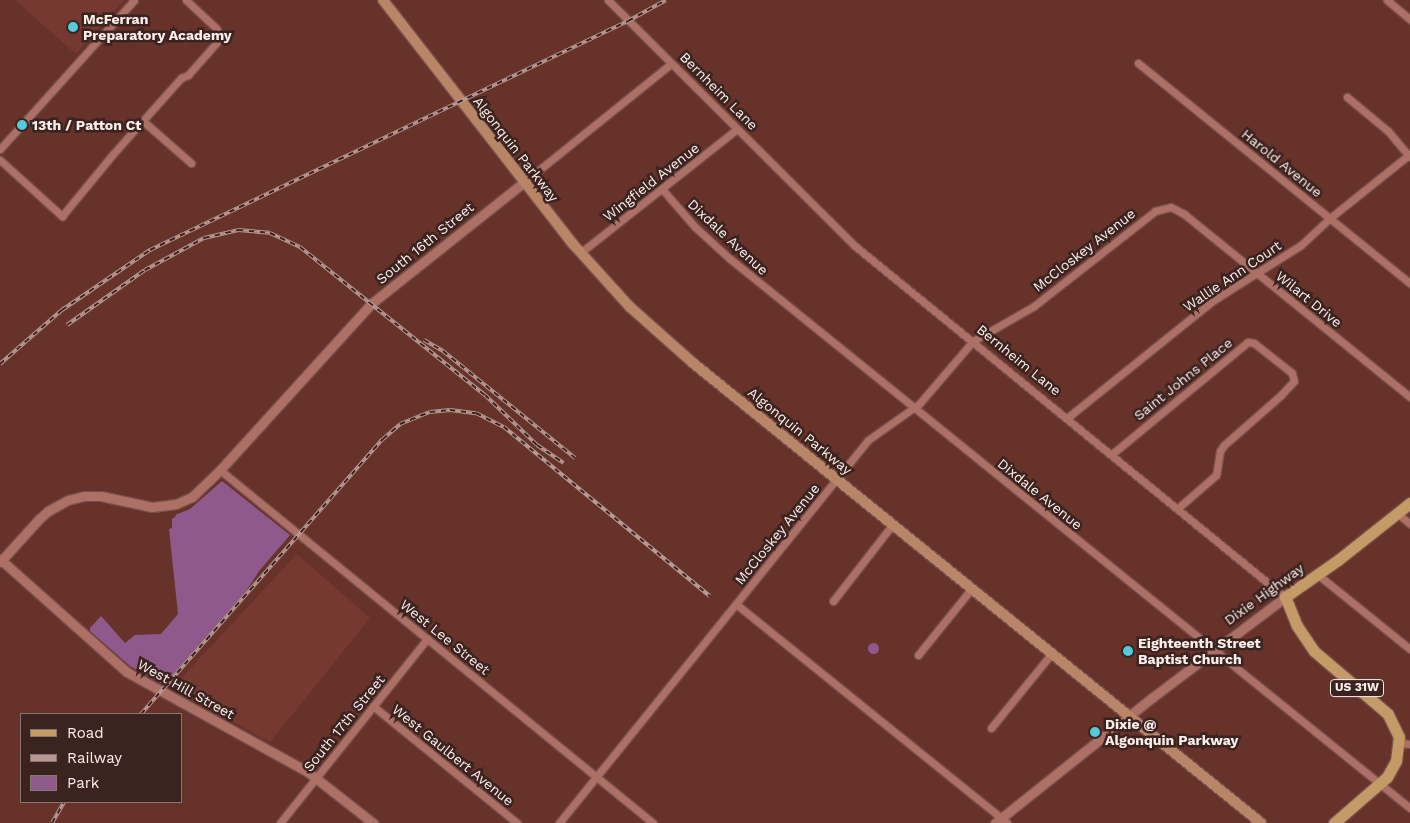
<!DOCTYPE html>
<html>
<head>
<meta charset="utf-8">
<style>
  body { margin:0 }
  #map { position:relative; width:1410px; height:823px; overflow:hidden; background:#67322a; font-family:"Work Sans",sans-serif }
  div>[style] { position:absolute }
  .built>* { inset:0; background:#763931 }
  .green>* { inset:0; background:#90598c }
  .round { border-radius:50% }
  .roads { filter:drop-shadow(1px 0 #794f4b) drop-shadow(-1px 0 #794f4b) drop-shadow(0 1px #794f4b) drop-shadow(0 -1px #794f4b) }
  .minor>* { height:7px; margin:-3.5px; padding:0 3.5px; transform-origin:3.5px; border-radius:3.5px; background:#ac7066 }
  .tertiary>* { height:9px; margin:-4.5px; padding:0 4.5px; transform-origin:4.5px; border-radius:4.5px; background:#ac7066 }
  .secondary>* { height:10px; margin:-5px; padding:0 5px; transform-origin:5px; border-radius:5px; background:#b88566 }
  .primary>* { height:11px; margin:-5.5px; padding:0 5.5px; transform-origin:5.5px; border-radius:5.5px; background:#c49a66 }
  .rail>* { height:4px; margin-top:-2px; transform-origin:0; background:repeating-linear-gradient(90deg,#3b231f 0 5.5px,#b89892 0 11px); box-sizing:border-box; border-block:1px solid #b89892 }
  .dots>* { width:14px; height:14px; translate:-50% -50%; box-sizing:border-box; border:2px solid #3b231f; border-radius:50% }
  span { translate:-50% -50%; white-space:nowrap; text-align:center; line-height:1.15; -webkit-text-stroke:5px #3b231f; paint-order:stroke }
  .shield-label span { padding:1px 4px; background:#3b231f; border:1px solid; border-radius:4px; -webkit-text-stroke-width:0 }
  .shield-label { font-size:12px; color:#fdefec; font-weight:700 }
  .poi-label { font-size:14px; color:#fdefec; font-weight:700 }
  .left { translate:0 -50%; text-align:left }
  .street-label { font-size:14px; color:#fdefec }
  .legend { position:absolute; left:20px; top:713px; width:162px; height:90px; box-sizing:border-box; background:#3b231f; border:1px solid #897571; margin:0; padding:6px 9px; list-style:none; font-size:15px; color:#fdefec }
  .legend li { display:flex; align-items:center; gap:10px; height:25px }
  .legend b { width:25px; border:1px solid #897571 }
</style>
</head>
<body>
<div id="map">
  <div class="built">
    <i style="clip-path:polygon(15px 0,124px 0,76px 54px)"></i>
    <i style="clip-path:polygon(297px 554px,370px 618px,270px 742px,172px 688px)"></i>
  </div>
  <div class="green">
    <i style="clip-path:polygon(222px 481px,290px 535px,260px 570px,244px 594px,164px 685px,130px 666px,90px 631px,90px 628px,101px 616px,125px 643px,135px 635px,161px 634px,178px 614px,169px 529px,172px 528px,172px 519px,176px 516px,175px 515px,190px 509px)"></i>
    <i class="round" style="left:867.5px;top:642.5px;width:11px;height:11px"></i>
  </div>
  <div class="roads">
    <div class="minor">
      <i style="left:608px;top:0;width:349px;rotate:44.9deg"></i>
      <i style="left:855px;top:246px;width:555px;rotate:39.22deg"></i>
      <i style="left:1387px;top:0;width:30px;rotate:40deg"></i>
      <i style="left:1138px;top:63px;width:350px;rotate:39deg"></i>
      <i style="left:1347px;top:97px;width:53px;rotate:39.7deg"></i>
      <i style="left:1388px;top:131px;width:34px;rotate:50deg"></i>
      <i style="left:143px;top:121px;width:64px;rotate:41.2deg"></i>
      <i style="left:0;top:149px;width:200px;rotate:-48deg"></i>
      <i style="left:0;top:160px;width:84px;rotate:42.1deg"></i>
      <i style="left:62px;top:216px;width:80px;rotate:-50.6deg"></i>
      <i style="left:113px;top:154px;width:102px;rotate:-48.2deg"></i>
      <i style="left:181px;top:78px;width:8px;rotate:-23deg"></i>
      <i style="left:188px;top:75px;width:47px;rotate:-48.5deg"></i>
      <i style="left:219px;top:40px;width:5px;rotate:-79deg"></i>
      <i style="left:220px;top:35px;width:8px;rotate:-120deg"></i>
      <i style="left:216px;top:28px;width:41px;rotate:-137deg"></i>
      <i style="left:524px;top:182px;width:189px;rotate:-38.8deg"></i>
      <i style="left:662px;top:189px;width:50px;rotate:49deg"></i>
      <i style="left:695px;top:227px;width:46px;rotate:42.4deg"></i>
      <i style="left:729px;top:258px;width:875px;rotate:38.93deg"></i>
      <i style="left:580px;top:253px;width:199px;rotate:-38.3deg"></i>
      <i style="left:1067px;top:418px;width:189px;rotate:-38.8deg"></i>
      <i style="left:1214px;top:300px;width:103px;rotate:-32.3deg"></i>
      <i style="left:1301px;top:245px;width:40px;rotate:-43deg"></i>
      <i style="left:1330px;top:218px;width:102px;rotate:-38.7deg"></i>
      <i style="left:1112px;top:454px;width:176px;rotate:-39.5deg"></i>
      <i style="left:1248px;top:342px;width:6px;rotate:9deg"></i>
      <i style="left:1254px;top:343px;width:48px;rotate:38.3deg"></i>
      <i style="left:1292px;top:373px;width:8px;rotate:76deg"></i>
      <i style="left:1294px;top:381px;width:19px;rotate:133deg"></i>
      <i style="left:1281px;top:395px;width:76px;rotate:138.7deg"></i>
      <i style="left:1224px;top:445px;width:7px;rotate:124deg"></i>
      <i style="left:1220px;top:451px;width:24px;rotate:99deg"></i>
      <i style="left:1216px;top:475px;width:50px;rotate:139deg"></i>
      <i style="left:220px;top:470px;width:559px;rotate:39.19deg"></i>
      <i style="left:1397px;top:513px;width:17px;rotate:40deg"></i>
      <i style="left:1317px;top:574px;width:119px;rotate:38.9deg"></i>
      <i style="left:833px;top:601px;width:98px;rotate:-52.1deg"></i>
      <i style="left:736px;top:604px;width:348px;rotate:38.9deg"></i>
      <i style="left:918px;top:655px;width:86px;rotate:-51.1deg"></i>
      <i style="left:373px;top:706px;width:186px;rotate:39.1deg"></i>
      <i style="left:991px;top:728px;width:97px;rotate:-50.9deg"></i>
      <i style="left:1400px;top:743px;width:10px;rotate:6deg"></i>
      <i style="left:280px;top:823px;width:236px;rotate:-51.4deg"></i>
      <i style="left:559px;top:823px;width:492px;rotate:-51.1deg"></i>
      <i style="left:868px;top:440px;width:62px;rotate:-35.2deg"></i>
      <i style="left:919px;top:404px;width:83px;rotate:-49.4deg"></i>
      <i style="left:973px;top:341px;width:70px;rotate:-29.8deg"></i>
      <i style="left:1034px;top:306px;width:154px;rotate:-38.1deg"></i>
      <i style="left:1155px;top:211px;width:16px;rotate:-14deg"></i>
      <i style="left:1171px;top:207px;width:15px;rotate:28deg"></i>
      <i style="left:1184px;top:214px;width:291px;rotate:39deg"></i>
    </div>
    <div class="tertiary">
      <i style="left:0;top:559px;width:170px;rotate:41.7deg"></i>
      <i style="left:127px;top:672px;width:207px;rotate:28.9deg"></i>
      <i style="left:308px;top:772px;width:83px;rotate:38.1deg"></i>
      <i style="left:0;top:562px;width:58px;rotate:-47.8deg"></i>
      <i style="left:39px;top:519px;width:12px;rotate:-42deg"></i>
      <i style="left:48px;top:511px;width:23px;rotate:-29deg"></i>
      <i style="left:68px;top:500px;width:16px;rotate:-14deg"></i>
      <i style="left:84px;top:496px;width:17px"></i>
      <i style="left:101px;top:496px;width:52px;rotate:12.2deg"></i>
      <i style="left:152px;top:507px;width:24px;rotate:-7deg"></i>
      <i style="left:176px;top:504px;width:17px;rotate:-24deg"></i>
      <i style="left:192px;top:497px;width:39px;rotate:-44deg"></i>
      <i style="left:220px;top:470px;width:226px;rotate:-47.7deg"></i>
      <i style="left:372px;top:303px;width:194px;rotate:-38.5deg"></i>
      <i style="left:995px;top:823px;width:202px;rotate:-38.6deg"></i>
      <i style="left:1153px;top:697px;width:166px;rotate:-37.1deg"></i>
    </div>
    <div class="secondary">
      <i style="left:383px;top:0;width:309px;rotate:52.1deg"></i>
      <i style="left:573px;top:244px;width:85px;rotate:47.9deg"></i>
      <i style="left:630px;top:307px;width:84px;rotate:41.6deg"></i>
      <i style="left:693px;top:363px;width:731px;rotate:39deg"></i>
    </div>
    <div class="primary">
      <i style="left:1334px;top:823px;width:70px;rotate:-41deg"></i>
      <i style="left:1387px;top:777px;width:18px;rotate:-61deg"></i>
      <i style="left:1396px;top:761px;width:24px;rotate:-83deg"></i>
      <i style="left:1399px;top:737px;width:25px;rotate:-116deg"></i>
      <i style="left:1388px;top:714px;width:97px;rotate:-139.6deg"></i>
      <i style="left:1314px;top:651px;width:30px;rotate:-124deg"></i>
      <i style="left:1297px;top:626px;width:31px;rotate:-112deg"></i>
      <i style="left:1285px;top:597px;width:65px;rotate:-34.9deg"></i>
      <i style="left:1338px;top:560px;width:92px;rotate:-38.4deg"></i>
    </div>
  </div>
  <div class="rail">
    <i style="left:67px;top:325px;width:95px;rotate:-35.2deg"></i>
    <i style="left:145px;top:270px;width:67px;rotate:-28.5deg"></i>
    <i style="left:204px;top:238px;width:35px;rotate:-13deg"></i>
    <i style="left:238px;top:230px;width:32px;rotate:5deg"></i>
    <i style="left:270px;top:233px;width:33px;rotate:25deg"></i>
    <i style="left:300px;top:247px;width:237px;rotate:38.7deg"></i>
    <i style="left:485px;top:395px;width:72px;rotate:43.9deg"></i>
    <i style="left:537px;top:445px;width:32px;rotate:34deg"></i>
    <i style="left:424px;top:340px;width:22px;rotate:30deg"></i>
    <i style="left:443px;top:351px;width:170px;rotate:39deg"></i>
    <i style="left:0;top:364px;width:82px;rotate:-41.1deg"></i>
    <i style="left:62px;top:310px;width:107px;rotate:-34.3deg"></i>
    <i style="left:150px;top:250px;width:530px;rotate:-25.6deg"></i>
    <i style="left:628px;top:21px;width:43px;rotate:-28.9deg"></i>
    <i style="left:141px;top:714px;width:366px;rotate:-48.7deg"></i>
    <i style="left:383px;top:439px;width:23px;rotate:-41deg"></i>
    <i style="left:400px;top:424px;width:32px;rotate:-22deg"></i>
    <i style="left:430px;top:412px;width:20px;rotate:-6deg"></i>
    <i style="left:450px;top:410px;width:26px;rotate:7deg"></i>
    <i style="left:476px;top:413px;width:31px;rotate:27deg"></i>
    <i style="left:504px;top:427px;width:266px;rotate:39.4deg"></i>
    <i style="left:52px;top:823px;width:24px;rotate:-60deg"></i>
  </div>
  <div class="dots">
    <i style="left:73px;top:27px;background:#54cadd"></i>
    <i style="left:22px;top:125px;background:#54cadd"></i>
    <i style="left:1128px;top:651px;background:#54cadd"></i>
    <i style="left:1095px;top:732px;background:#54cadd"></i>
  </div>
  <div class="shield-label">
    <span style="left:1357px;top:688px">US 31W</span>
  </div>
  <div class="poi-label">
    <span class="left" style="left:83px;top:27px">McFerran<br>Preparatory Academy</span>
    <span class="left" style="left:32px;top:125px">13th / Patton Ct</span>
    <span class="left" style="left:1138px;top:651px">Eighteenth Street<br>Baptist Church</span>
    <span class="left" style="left:1105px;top:732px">Dixie @<br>Algonquin Parkway</span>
  </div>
  <div class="street-label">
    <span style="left:719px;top:91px;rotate:45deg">Bernheim Lane</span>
    <span style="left:516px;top:149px;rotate:52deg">Algonquin Parkway</span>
    <span style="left:1282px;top:163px;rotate:39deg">Harold Avenue</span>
    <span style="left:651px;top:182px;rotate:-38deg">Wingfield Avenue</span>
    <span style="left:728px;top:237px;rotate:43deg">Dixdale Avenue</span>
    <span style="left:425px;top:243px;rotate:-39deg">South 16th Street</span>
    <span style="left:1084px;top:250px;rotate:-38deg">McCloskey Avenue</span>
    <span style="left:1232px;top:276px;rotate:-34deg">Wallie Ann Court</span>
    <span style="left:1309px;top:299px;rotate:39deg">Wilart Drive</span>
    <span style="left:1019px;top:360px;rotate:39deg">Bernheim Lane</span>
    <span style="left:1183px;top:379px;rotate:-39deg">Saint Johns Place</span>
    <span style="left:800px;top:431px;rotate:39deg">Algonquin Parkway</span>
    <span style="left:1040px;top:494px;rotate:39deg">Dixdale Avenue</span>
    <span style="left:777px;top:534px;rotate:-51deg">McCloskey Avenue</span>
    <span style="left:1264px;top:594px;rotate:-36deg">Dixie Highway</span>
    <span style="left:445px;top:637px;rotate:39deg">West Lee Street</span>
    <span style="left:186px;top:689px;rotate:29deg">West Hill Street</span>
    <span style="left:344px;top:723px;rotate:-51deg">South 17th Street</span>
    <span style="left:453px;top:755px;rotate:39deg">West Gaulbert Avenue</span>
  </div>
  <ul class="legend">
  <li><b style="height:6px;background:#c49a66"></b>Road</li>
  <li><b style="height:6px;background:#b89892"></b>Railway</li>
  <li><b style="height:14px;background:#90598c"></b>Park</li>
  </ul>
</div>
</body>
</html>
